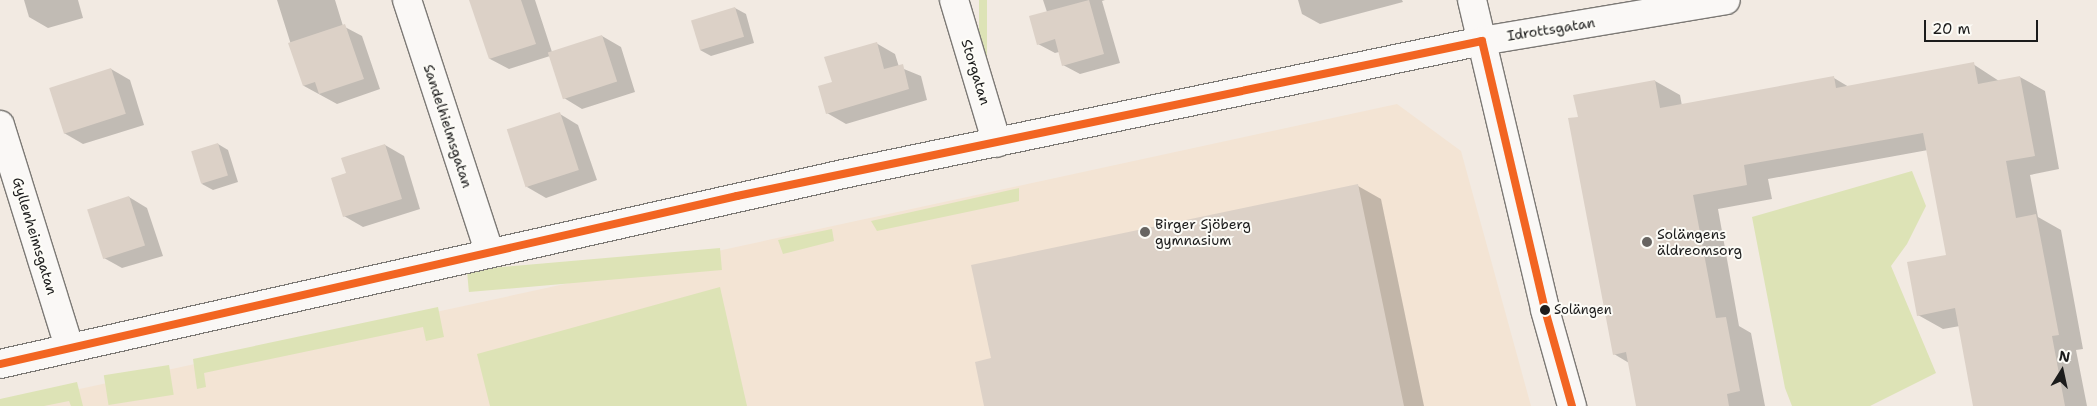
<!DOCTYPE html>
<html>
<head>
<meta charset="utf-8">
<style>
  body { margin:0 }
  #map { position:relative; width:2097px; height:406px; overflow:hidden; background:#f2eae2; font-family:"Shantell Sans",sans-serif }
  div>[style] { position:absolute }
  .built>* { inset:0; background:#f3e4d4 }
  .green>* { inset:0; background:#dde3b6; transform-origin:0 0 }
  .shadow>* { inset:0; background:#0003 }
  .building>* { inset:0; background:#dcd1c7; transform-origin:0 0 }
  .roads { filter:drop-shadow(1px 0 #7c7975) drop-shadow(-1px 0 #7c7975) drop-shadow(0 1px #7c7975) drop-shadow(0 -1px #7c7975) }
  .minor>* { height:28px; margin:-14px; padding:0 14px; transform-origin:14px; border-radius:14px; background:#faf8f6 }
  .bus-1>* { height:8px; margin:-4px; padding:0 4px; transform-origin:4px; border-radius:4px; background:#f26522 }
  .dots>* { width:14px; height:14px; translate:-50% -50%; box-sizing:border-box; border:2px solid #fdfcf7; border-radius:50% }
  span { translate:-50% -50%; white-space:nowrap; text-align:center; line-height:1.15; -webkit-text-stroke:4px #fdfcf7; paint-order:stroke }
  .bus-label { font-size:13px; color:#1c1c1c }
  .left { translate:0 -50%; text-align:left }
  .street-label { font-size:14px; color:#1c1c1c }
  .poi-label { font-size:14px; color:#1c1c1c }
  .north { position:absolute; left:2037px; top:346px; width:50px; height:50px; -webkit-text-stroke:4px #fdfcf7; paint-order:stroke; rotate:10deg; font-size:14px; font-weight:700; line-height:20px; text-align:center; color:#1c1c1c }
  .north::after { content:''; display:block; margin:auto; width:18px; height:22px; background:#1c1c1c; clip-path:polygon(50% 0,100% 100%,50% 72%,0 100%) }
  .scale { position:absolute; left:1924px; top:20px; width:114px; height:22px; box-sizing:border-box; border:2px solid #1c1c1c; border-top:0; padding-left:6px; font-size:15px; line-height:18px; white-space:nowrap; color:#1c1c1c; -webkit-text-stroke:4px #fdfcf7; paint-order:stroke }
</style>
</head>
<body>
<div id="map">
  <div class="built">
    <i style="clip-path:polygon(1397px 104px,1461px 151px,1531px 406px,1px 406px)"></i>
  </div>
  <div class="green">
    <i style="left:979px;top:0;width:8px;height:88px"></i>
    <i style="clip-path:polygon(1912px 171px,1926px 206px,1907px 244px,1891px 266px,1936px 373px,1870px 406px,1792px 406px,1785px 388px,1752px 217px)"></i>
    <i style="clip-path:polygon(1019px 188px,1019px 201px,877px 231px,871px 221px)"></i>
    <i style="clip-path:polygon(832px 229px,834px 241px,783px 254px,778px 240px)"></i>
    <i style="left:720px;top:248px;width:22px;height:254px;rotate:85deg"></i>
    <i style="clip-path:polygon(720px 287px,747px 406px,490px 406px,477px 354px)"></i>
    <i style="clip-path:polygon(438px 307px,444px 337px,426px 341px,423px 327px,204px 373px,206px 387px,197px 389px,193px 359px)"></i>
    <i style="left:169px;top:365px;width:30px;height:66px;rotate:81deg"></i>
    <i style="clip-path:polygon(77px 382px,83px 406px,71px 406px,69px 401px,44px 406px,0 406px,0 399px)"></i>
  </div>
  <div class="shadow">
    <i style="clip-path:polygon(24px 0,78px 0,83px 18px,48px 28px,29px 17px)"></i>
    <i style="clip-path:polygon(277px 0,335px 0,343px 26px,362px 36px,380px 89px,337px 104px,304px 86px)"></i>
    <i style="clip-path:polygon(482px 0,535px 0,552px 52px,602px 36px,621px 47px,635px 92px,582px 109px,564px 98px,550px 56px,509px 69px,490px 59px)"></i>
    <i style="clip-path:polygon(1043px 0,1105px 0,1102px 1px,1120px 63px,1080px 74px,1063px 65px,1059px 52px,1055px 53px,1038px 44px,1047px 12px)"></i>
    <i style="clip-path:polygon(1298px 0,1402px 0,1403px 2px,1320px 24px,1302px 14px)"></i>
    <i style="clip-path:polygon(735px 8px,746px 14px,754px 43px,711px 56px,700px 50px)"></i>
    <i style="clip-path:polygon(876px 43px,895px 54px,899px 67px,921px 76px,927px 100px,846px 124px,827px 113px)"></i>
    <i style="clip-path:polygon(1973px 64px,1999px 81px,2020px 77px,2045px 91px,2059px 169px,2030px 175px,2038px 217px,2061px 230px,2083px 349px,2076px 350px,2087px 406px,1975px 406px,1960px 326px,1943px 329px,1918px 315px,1947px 256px,1928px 150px,1768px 179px,1772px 199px,1718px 209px,1739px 326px,1751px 333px,1765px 406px,1637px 406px,1629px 363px,1614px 354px,1579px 118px,1655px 81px,1680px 95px,1682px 106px,1834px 78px,1849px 87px)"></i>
    <i style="clip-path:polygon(111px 69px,130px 80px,144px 125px,83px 144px,64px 133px)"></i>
    <i style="clip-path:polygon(560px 114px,578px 125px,597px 180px,546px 198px,527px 187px)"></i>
    <i style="clip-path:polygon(218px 144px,228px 150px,238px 182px,213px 190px,202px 184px)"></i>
    <i style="clip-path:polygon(385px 145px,404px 156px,420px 209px,363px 227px,344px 216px,347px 174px)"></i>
    <i style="clip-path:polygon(1358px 186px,1381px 199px,1424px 406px,985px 406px,993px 359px)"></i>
    <i style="clip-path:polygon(129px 197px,147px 208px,163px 256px,122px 268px,104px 258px)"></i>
  </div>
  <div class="building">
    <i style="clip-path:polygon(469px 0,521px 0,536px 44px,489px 59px)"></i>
    <i style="clip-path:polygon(1089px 0,1104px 54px,1062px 66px,1055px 39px,1037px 45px,1029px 16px)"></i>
    <i style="left:735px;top:7px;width:31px;height:46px;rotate:73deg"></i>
    <i style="clip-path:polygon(345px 24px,364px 79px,319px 94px,315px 82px,303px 86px,288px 43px)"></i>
    <i style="left:602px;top:35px;width:49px;height:57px;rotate:72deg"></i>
    <i style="clip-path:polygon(877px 42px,884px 69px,903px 64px,909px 89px,826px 114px,818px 86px,832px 82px,824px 57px)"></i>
    <i style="clip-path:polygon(1974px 62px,1978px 84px,2020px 76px,2035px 156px,2006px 161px,2016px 218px,2036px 214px,2059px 335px,2052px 336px,2065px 406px,1973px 406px,1955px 308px,1917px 316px,1907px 262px,1946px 255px,1923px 133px,1744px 165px,1747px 185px,1693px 195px,1716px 318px,1726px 317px,1740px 391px,1727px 394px,1729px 406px,1636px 406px,1626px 352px,1613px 355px,1568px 118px,1578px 117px,1573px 95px,1655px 80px,1660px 108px,1834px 76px,1836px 88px)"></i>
    <i style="left:111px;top:68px;width:48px;height:65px;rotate:72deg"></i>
    <i style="left:560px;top:112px;width:61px;height:56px;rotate:72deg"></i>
    <i style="left:218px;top:143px;width:34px;height:28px;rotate:73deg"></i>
    <i style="clip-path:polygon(385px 144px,402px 199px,343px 217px,331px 178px,346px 173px,341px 158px)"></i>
    <i style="clip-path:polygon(1358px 184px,1404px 406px,984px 406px,975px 362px,991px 358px,971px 265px)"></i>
    <i style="left:129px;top:196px;width:52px;height:44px;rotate:72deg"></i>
  </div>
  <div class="roads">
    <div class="minor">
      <i style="left:407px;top:0;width:264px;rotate:71.9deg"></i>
      <i style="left:954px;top:0;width:149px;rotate:73.3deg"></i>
      <i style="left:1472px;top:0;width:318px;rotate:76.7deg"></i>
      <i style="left:1545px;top:310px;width:100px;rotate:74.3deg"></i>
      <i style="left:0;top:125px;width:232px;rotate:72.7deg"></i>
      <i style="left:0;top:364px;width:864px;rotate:-12.7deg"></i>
      <i style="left:843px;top:174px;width:653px;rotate:-11.76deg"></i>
      <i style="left:1482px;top:41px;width:247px;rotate:-9.5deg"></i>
    </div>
  </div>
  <div class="bus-1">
    <i style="left:0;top:364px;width:756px;rotate:-12.84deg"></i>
    <i style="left:737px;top:196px;width:761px;rotate:-11.75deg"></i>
    <i style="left:1482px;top:41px;width:276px;rotate:76.8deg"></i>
    <i style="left:1545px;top:310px;width:100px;rotate:74.3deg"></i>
  </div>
  <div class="dots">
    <i style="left:1145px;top:232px;background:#676461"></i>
    <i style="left:1647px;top:242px;background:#676461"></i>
    <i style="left:1545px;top:310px;background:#1c1c1c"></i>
  </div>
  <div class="bus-label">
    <span class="left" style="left:1554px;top:310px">Solängen</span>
  </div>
  <div class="street-label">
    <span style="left:1551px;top:29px;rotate:-9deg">Idrottsgatan</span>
    <span style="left:976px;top:72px;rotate:73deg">Storgatan</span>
    <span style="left:448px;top:126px;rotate:72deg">Sandelhielmsgatan</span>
    <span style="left:35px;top:236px;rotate:73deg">Gyllenheimsgatan</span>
  </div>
  <div class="poi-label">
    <span class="left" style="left:1155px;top:232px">Birger Sjöberg<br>gymnasium</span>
    <span class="left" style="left:1657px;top:242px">Solängens<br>äldreomsorg</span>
  </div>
  <div class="north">N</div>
  <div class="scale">20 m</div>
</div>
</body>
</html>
